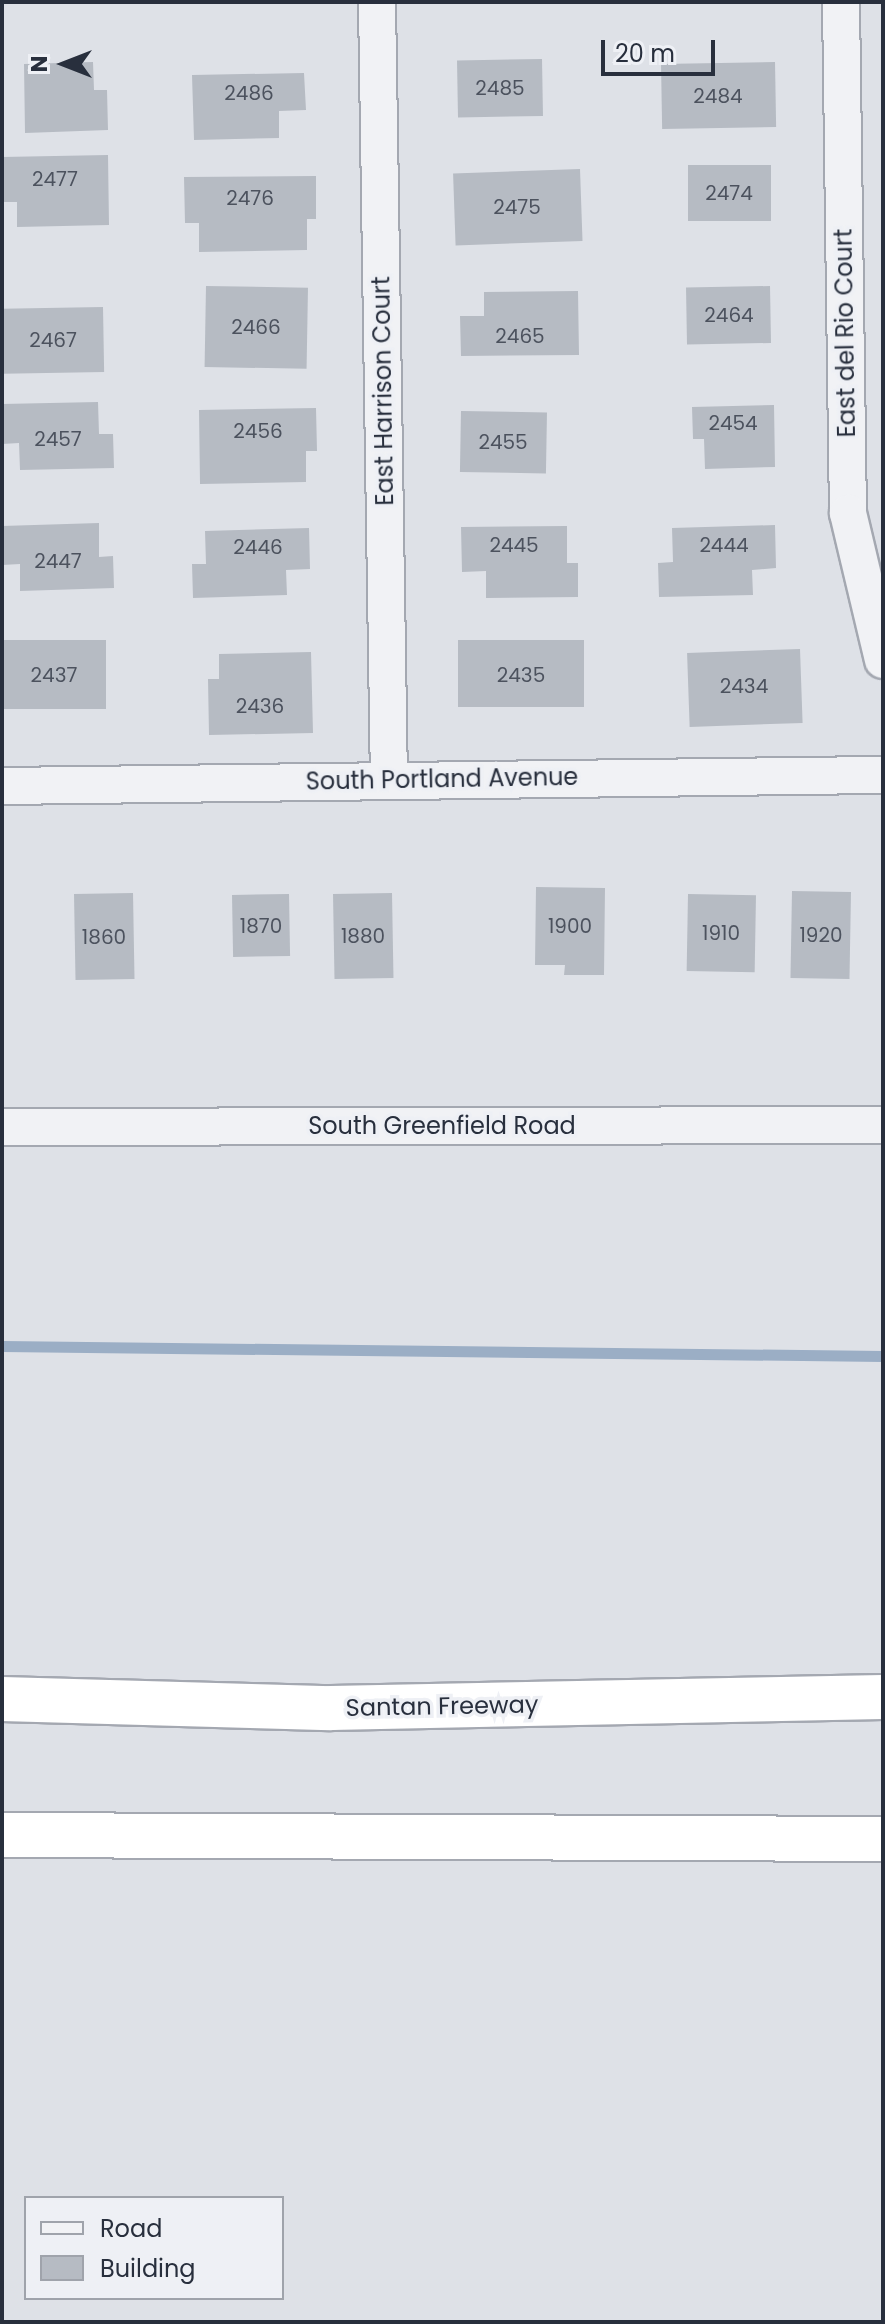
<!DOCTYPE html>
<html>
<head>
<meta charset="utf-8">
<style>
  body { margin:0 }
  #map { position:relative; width:885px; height:2324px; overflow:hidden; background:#dee1e7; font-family:Poppins,sans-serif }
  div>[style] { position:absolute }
  .stream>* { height:11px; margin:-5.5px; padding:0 5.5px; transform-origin:5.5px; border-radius:5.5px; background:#9baec5 }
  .building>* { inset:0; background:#b6bbc3; transform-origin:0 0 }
  .roads { filter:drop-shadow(2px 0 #a4a8b1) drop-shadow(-2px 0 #a4a8b1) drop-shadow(0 2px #a4a8b1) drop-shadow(0 -2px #a4a8b1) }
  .minor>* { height:36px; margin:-18px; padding:0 18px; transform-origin:18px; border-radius:18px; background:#f1f2f5 }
  .highway>* { height:44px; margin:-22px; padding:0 22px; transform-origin:22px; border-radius:22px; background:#fff }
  span { translate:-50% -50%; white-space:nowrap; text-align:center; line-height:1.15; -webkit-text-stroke:7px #eef0f5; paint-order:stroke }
  .number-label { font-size:20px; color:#4c525e }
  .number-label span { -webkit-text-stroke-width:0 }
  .street-label { font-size:24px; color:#282f3d }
  .frame { position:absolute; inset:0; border:4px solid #282f3d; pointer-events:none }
  .legend { position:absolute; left:24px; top:2196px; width:260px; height:104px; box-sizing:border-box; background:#eef0f5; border:2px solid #9fa3ab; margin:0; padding:10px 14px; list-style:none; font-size:24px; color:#282f3d }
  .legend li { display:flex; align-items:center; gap:16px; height:40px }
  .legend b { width:40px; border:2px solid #9fa3ab }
  .north { position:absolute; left:24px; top:24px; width:80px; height:80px; -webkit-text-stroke:6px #eef0f5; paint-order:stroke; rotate:270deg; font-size:22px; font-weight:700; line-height:32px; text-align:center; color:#282f3d }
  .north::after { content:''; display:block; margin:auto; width:28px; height:36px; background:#282f3d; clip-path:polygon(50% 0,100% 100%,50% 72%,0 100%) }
  .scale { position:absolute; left:601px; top:40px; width:114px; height:36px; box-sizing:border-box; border:4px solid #282f3d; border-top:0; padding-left:10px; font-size:24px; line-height:28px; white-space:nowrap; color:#282f3d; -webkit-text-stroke:6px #eef0f5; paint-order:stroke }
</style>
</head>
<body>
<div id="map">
  <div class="stream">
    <i style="left:2px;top:1346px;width:881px;rotate:0.65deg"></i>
  </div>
  <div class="building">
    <i style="left:542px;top:59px;width:57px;height:85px;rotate:89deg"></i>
    <i style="clip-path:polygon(93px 62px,94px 90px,107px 90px,108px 130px,25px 133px,24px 64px)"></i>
    <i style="left:775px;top:62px;width:65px;height:114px;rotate:89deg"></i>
    <i style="clip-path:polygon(304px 73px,306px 110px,279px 111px,279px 138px,194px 140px,192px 75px)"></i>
    <i style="clip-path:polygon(108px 155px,109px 225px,17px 227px,17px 202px,2px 202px,2px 157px)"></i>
    <i style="left:688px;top:165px;width:83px;height:56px"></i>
    <i style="left:580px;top:169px;width:72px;height:127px;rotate:88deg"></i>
    <i style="clip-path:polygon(316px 176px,316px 219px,307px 219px,307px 250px,199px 252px,199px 223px,185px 223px,184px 177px)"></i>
    <i style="left:206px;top:286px;width:102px;height:81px;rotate:1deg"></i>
    <i style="left:770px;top:286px;width:57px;height:84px;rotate:89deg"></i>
    <i style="clip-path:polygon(578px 291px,579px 355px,461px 356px,460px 316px,484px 316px,484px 292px)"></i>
    <i style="left:103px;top:307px;width:65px;height:101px;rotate:89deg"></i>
    <i style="clip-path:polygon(98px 402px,99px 434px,113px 434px,114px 468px,20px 470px,19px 443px,2px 444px,2px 404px)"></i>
    <i style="clip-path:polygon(774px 405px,775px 467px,705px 469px,704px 439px,693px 439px,692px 407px)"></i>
    <i style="clip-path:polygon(316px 408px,317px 451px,306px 451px,306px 482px,200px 484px,199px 410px)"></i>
    <i style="left:461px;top:411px;width:86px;height:61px;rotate:1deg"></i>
    <i style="clip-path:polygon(99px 523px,99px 557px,113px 556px,114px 588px,20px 591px,20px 564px,2px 565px,2px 526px)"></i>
    <i style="clip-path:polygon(775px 525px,776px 568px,752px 570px,753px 595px,659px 597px,658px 563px,673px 562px,672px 528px)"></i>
    <i style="clip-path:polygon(567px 526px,567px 563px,578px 563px,578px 597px,486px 598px,486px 571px,462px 572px,461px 527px)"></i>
    <i style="clip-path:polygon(309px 528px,310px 569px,286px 570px,287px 595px,193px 598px,192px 564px,206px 564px,205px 531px)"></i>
    <i style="left:106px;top:640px;width:69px;height:104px;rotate:90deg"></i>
    <i style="left:584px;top:640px;width:67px;height:126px;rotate:90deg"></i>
    <i style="left:800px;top:649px;width:74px;height:113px;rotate:88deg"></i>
    <i style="clip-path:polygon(311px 652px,313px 733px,209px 735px,208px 679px,219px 679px,219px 654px)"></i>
    <i style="clip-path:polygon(536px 887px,605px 888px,604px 975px,564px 975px,565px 965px,535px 965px)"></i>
    <i style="left:792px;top:891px;width:59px;height:87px;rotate:1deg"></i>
    <i style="left:133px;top:893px;width:86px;height:59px;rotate:89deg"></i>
    <i style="left:392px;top:893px;width:85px;height:59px;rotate:89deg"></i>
    <i style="left:289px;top:894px;width:62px;height:57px;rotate:89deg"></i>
    <i style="left:688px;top:894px;width:68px;height:77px;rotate:1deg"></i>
  </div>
  <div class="roads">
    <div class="minor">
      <i style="left:377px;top:2px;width:777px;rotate:89.12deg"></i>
      <i style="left:841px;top:2px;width:511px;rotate:89.22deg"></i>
      <i style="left:848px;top:513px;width:151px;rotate:76.6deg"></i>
      <i style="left:2px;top:786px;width:881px;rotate:-0.72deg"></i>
      <i style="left:2px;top:1127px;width:881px;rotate:-0.13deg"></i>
    </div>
    <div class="highway">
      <i style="left:2px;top:1699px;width:329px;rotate:1.6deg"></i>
      <i style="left:331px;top:1708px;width:552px;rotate:-1.14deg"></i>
      <i style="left:2px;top:1835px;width:881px;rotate:0.26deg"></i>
    </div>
  </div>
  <div class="number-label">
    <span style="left:500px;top:88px">2485</span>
    <span style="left:249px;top:93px">2486</span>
    <span style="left:718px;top:96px">2484</span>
    <span style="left:55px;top:179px">2477</span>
    <span style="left:729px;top:193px">2474</span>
    <span style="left:250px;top:198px">2476</span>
    <span style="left:517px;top:207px">2475</span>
    <span style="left:729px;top:315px">2464</span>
    <span style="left:256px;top:327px">2466</span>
    <span style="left:520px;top:336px">2465</span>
    <span style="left:53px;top:340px">2467</span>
    <span style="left:733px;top:423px">2454</span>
    <span style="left:258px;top:431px">2456</span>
    <span style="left:58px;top:439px">2457</span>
    <span style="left:503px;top:442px">2455</span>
    <span style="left:514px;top:545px">2445</span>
    <span style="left:724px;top:545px">2444</span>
    <span style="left:258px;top:547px">2446</span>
    <span style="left:58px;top:561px">2447</span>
    <span style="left:54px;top:675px">2437</span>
    <span style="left:521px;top:675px">2435</span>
    <span style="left:744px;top:686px">2434</span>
    <span style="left:260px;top:706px">2436</span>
    <span style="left:261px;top:926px">1870</span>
    <span style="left:570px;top:926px">1900</span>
    <span style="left:721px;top:933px">1910</span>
    <span style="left:821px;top:935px">1920</span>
    <span style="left:363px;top:936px">1880</span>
    <span style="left:104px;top:937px">1860</span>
  </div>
  <div class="street-label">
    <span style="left:845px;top:333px;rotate:-91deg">East del Rio Court</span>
    <span style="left:383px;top:391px;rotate:-91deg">East Harrison Court</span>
    <span style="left:442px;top:779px;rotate:-1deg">South Portland Avenue</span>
    <span style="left:442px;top:1126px">South Greenfield Road</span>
    <span style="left:442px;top:1706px;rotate:-1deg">Santan Freeway</span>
  </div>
  <div class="frame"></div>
  <ul class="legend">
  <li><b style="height:10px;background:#f1f2f5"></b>Road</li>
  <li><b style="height:22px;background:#b6bbc3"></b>Building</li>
  </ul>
  <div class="north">N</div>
  <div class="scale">20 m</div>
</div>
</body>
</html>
